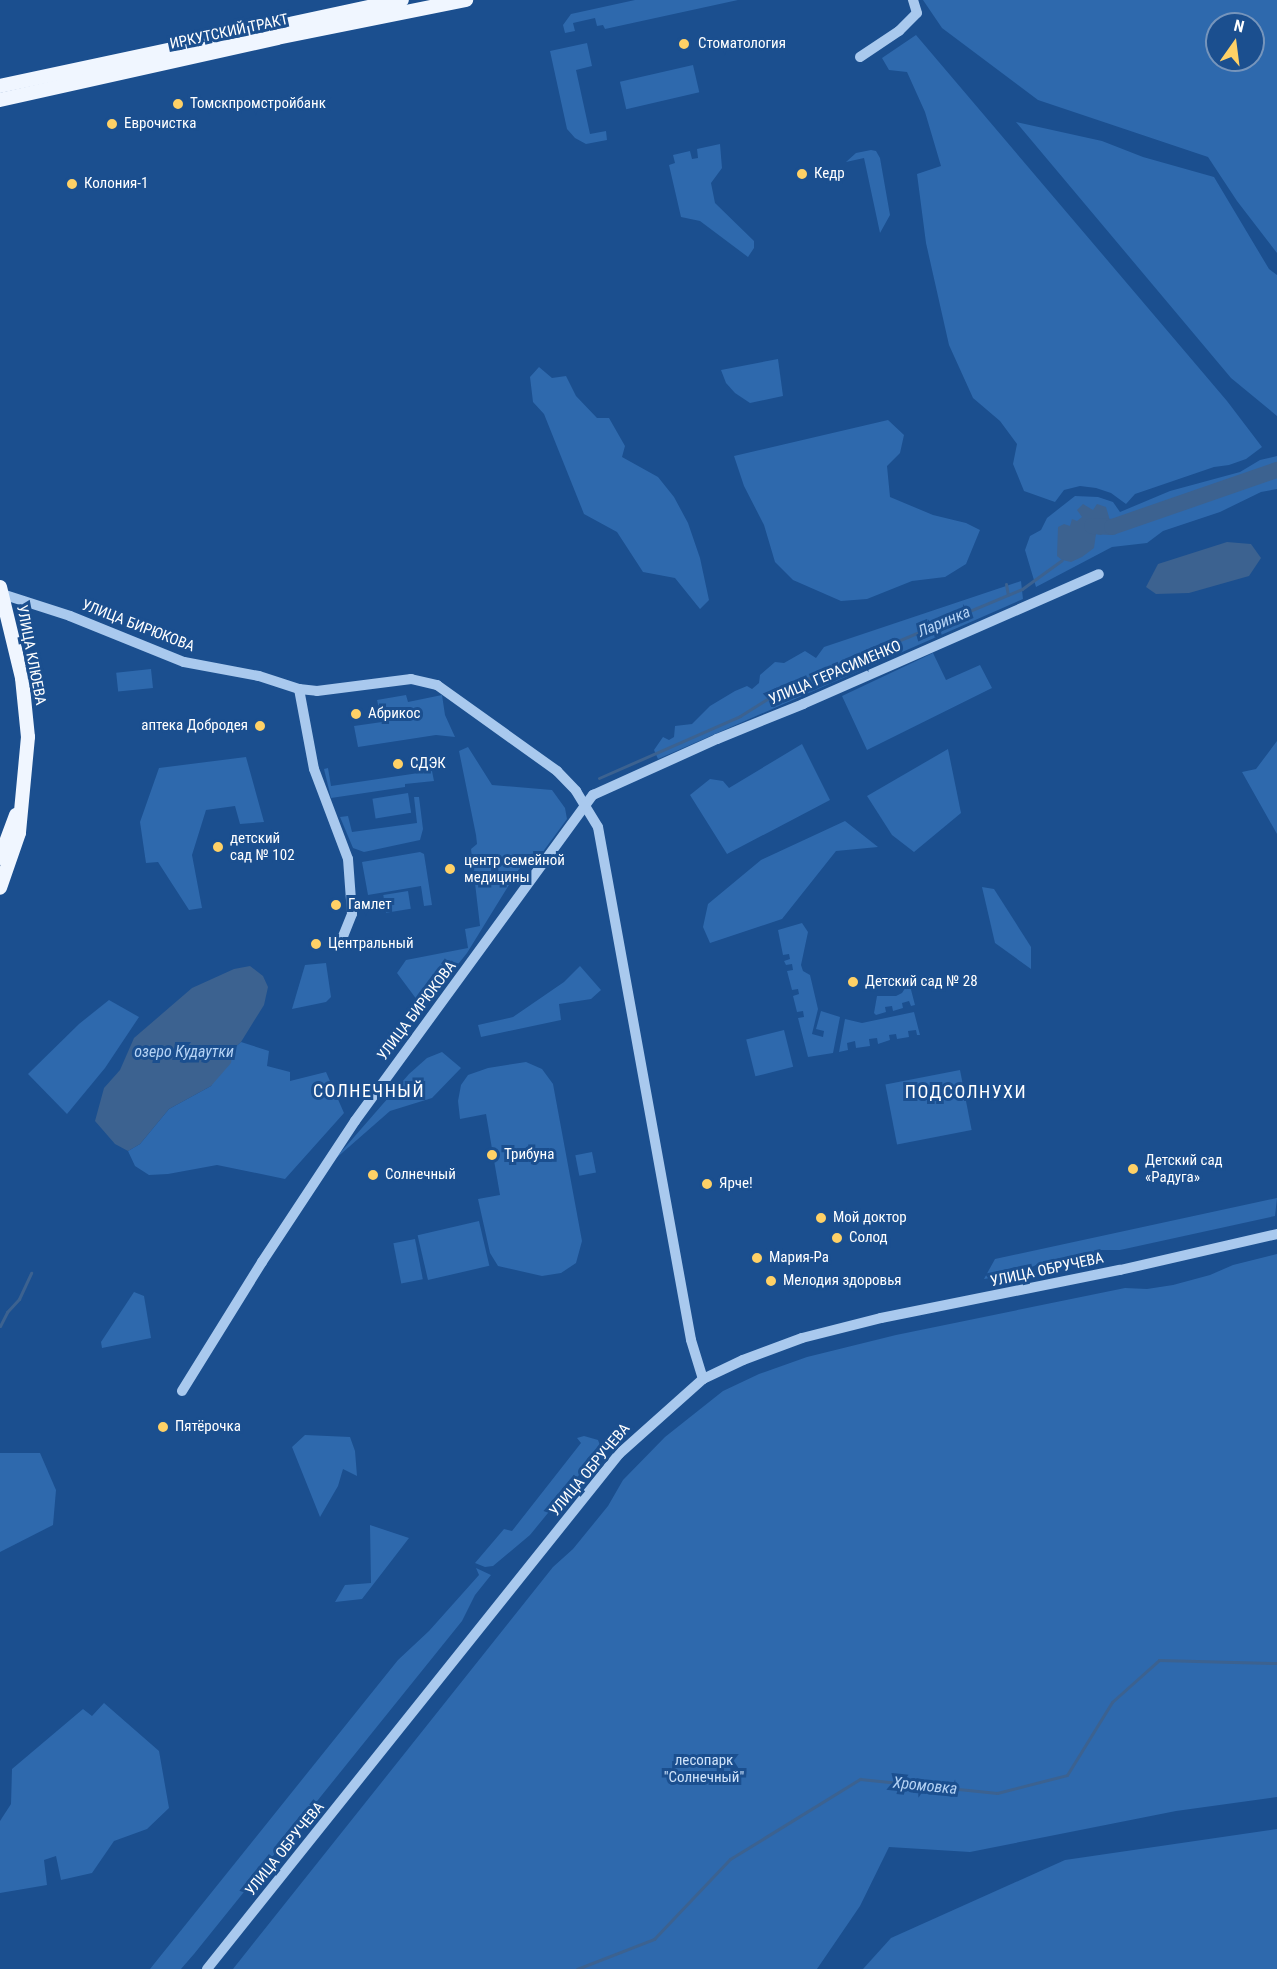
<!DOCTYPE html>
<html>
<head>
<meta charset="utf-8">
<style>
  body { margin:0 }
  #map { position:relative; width:1277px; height:1969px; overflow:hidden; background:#1b4f8f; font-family:"Roboto Condensed",sans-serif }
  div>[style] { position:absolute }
  .green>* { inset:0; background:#2e69ad; transform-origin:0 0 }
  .water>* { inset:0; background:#3c6290 }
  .stream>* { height:3px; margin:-1.5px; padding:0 1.5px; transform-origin:1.5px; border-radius:1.5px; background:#3c6290 }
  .river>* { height:16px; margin:-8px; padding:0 8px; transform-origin:8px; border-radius:8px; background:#3c6290 }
  .minor>* { height:10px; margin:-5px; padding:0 5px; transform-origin:5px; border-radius:5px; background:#a9c9ee }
  .major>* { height:14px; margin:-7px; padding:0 7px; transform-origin:7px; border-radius:7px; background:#f0f6ff }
  .dots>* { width:16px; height:16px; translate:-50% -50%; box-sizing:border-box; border:3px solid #1b4f8f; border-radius:50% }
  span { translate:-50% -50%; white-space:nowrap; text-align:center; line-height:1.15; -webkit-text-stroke:6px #1b4f8f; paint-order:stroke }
  .street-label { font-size:15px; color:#fff }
  .poi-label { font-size:15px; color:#fff }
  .left { translate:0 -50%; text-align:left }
  .right { translate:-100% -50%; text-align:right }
  .park-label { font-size:15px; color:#cfe3fa }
  .water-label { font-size:16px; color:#b5d3f5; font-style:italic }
  .quarter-label { font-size:18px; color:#fff; letter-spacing:1.5px }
  .north { position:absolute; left:1205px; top:12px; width:60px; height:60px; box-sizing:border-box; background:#1b4f8f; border:2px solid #7695bc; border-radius:50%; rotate:14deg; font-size:16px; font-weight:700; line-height:24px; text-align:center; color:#fff }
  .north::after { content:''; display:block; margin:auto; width:21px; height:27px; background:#ffd166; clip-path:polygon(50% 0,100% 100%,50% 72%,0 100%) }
</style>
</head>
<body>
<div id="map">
  <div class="green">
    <i style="clip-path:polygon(635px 0,738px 0,605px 29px,603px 25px,597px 26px,595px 18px,573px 23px,575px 31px,565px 33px,563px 25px,571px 14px)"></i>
    <i style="clip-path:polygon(evenodd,923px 0,1277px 0,1277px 253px,1237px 201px,1208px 157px,1038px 100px,942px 28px,923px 0,1217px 24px,1253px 24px,1253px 60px,1217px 60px,1217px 24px)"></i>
    <i style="clip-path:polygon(916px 35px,1227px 401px,1262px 447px,1246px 459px,1229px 465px,1214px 467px,1135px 494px,1126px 504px,1111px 493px,1096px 488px,1080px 486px,1064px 490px,1055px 502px,1024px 491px,1013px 464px,1017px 444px,1000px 421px,973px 398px,949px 345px,926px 243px,917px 174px,941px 166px,925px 112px,907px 72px,889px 70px,882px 58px)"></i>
    <i style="clip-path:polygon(587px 43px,592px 66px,576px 70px,590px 134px,606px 131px,607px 140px,586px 144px,575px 138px,567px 129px,550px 51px)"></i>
    <i style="left:693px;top:65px;width:28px;height:75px;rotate:77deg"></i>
    <i style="clip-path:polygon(1016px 122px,1102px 141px,1143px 157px,1214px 177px,1269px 269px,1277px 275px,1277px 416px,1231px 378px)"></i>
    <i style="clip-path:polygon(720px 144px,722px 168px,711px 183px,715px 203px,754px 241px,754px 248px,748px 257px,700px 221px,681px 217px,669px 165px,675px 163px,673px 155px,690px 151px,692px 159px,698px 158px,697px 149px)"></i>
    <i style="clip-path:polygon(871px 150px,876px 151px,880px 158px,890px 215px,880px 233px,864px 158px,846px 162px,856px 153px)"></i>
    <i style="clip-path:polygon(778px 359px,783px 396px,750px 403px,735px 393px,726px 383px,721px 370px)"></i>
    <i style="clip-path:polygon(539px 367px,552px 378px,566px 376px,576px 396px,597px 418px,609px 418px,625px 446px,622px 457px,658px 477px,674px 497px,688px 523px,700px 558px,709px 600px,700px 609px,675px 578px,643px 572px,617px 532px,584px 514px,544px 414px,533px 402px,530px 377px)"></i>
    <i style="clip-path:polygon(888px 420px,904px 435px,900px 453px,887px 466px,890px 497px,933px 515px,966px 523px,980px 530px,966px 564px,945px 577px,912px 581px,867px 599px,841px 601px,793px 580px,775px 562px,764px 525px,744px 486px,734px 456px)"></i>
    <i style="clip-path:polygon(1277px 456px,1277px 489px,1261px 492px,1220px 512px,1163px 531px,1147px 543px,1112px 547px,1036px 587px,1025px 550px,1030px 536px,1041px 530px,1047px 518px,1075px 496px,1098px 497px,1113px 502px,1120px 512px,1170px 491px,1240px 472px,1260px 460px)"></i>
    <i style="clip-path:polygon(1021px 581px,1023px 599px,658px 759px,654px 750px,663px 737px,669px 740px,674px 737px,675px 726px,692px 724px,710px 706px,735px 691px,747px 686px,752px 689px,759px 683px,760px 675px,775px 662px,784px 663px,805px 651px,816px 658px,824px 647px)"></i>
    <i style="clip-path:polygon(933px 653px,946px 680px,980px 665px,992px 688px,867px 750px,842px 696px)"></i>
    <i style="left:151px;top:669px;width:19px;height:35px;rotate:84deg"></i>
    <i style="clip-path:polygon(406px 695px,408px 702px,442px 695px,445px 715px,455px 737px,436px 735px,358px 747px,354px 726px,382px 722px,377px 700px)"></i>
    <i style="clip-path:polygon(1277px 741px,1277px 834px,1242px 772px,1256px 769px)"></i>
    <i style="clip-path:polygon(802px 744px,830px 800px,727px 854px,690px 795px,710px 779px,723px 781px,729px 788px)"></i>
    <i style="clip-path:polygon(468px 747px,492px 785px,552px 790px,565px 808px,567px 819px,542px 853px,531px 854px,517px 872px,467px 953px,423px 1008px,397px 973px,406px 960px,468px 948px,465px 929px,480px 926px,471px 849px,477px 844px,476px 835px,459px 751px)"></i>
    <i style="clip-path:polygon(948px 749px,961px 813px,914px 852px,892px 835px,867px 796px)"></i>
    <i style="clip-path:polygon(246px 757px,264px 822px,240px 824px,235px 806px,206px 810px,192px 855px,202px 908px,189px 910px,158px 862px,146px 863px,140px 822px,159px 768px)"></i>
    <i style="clip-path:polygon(328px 768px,331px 786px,432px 771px,434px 781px,405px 784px,405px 787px,331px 798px,324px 769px)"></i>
    <i style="left:408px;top:793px;width:20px;height:36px;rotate:81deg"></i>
    <i style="clip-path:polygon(414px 797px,419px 797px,423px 829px,420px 840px,364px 852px,353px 848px,340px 817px,348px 816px,352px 832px,417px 823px)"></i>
    <i style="clip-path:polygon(845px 821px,878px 847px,836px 851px,782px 919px,710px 943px,703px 927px,708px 904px,761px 860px)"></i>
    <i style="clip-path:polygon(420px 852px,424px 854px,432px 905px,424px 906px,421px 886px,368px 895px,362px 862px)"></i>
    <i style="clip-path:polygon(982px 887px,994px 889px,1031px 947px,1031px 969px,995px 943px)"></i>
    <i style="left:408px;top:891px;width:18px;height:25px;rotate:81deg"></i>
    <i style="clip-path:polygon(802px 923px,808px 932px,801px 965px,803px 971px,810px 975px,818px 1009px,812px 1034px,823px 1037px,824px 1031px,816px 1029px,821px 1011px,840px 1017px,833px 1053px,808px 1057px,798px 1018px,804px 1017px,803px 1011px,797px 1012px,793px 996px,799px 994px,798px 989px,792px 990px,787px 971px,793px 970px,792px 964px,786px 965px,784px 961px,790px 959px,789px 954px,783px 955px,778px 930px)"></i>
    <i style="clip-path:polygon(326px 963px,331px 997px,326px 1002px,292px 1009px,305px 965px)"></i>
    <i style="clip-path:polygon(580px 966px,601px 990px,591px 999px,559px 1004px,561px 1020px,481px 1037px,478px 1025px,513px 1017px,564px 982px)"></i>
    <i style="clip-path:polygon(909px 982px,915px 1005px,911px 1006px,909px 1001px,902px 1003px,903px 1008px,893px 1011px,892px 1006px,885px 1007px,886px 1012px,876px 1015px,874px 1013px,877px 996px,896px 996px,902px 993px)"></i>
    <i style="clip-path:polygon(109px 1000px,139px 1017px,105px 1068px,67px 1114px,28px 1074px,79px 1024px)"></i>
    <i style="clip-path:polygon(914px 1012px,920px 1035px,917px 1035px,916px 1030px,908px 1031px,909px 1037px,897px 1039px,896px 1034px,889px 1035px,890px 1040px,878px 1044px,877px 1038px,869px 1039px,870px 1046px,856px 1048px,855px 1041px,847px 1043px,848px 1050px,839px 1052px,845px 1019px,862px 1023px)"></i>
    <i style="left:784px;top:1030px;width:38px;height:39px;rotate:76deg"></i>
    <i style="clip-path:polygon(241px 1042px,269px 1051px,267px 1066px,290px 1072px,290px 1081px,326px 1072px,344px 1113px,285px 1179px,217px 1165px,168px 1174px,149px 1175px,135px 1166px,128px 1151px,140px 1144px,169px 1109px,211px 1086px,233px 1049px)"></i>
    <i style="clip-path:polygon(442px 1052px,461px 1068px,432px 1098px,390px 1111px,334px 1160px,409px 1074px,427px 1058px)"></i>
    <i style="clip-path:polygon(526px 1062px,542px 1069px,553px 1084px,582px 1241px,576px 1263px,561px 1273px,542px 1276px,498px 1266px,490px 1253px,478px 1199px,500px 1195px,486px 1114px,460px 1119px,458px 1101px,461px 1085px,468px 1075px,488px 1068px)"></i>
    <i style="left:960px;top:1070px;width:61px;height:76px;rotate:79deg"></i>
    <i style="left:592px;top:1152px;width:21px;height:17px;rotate:79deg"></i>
    <i style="clip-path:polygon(1277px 1198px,1275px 1216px,1120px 1250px,1101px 1250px,1036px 1265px,1019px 1273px,984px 1279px,995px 1259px)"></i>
    <i style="left:479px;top:1221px;width:46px;height:63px;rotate:77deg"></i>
    <i style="left:415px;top:1239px;width:41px;height:22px;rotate:79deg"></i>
    <i style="clip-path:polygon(1277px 1254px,1277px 1797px,1176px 1811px,970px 1852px,889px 1847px,860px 1906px,817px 1969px,233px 1969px,553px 1567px,573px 1549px,608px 1506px,623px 1480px,665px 1437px,723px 1391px,759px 1374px,807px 1357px,896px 1335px,1125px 1288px,1147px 1289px,1173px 1285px,1210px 1275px,1233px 1265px)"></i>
    <i style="clip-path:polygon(134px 1292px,144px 1296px,151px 1338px,102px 1348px,101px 1342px)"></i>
    <i style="clip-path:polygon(305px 1435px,350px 1437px,355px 1451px,357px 1476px,343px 1469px,338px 1486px,320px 1517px,292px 1447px)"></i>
    <i style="clip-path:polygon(584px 1436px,598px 1440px,601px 1448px,530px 1535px,493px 1566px,485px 1567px,475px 1563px,504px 1529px,512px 1531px,581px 1443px,577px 1438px)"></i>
    <i style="clip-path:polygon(0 1453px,40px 1453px,56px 1490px,53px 1525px,0 1552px)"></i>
    <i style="clip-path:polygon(370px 1525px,409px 1538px,362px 1599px,335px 1602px,345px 1585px,371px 1583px)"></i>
    <i style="clip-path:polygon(476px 1568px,491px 1575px,475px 1595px,462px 1621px,194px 1954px,181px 1969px,150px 1969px,398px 1660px,429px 1631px,479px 1575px)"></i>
    <i style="clip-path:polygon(104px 1703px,159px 1751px,169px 1808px,147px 1829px,114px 1841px,92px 1873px,61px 1880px,56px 1856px,44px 1860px,47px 1885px,0 1893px,0 1821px,11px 1804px,12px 1769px,83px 1709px,92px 1716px)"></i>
    <i style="clip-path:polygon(1277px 1829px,1277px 1969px,863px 1969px,891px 1938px,1065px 1860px)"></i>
  </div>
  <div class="water">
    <i style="clip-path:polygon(1083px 504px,1093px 510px,1097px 504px,1106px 507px,1112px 527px,1101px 535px,1096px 534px,1094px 548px,1082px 557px,1071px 562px,1062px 560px,1057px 556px,1058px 527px,1064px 524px,1070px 526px,1072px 519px,1077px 521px,1082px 517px,1077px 510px)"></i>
    <i style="clip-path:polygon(1227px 542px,1251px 544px,1261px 558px,1249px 576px,1189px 593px,1156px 594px,1146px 587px,1158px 564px)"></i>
    <i style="clip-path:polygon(250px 966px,263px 976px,268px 987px,264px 1005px,241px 1042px,233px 1049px,231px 1063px,211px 1086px,169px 1109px,140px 1144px,128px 1151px,115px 1144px,95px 1121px,104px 1088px,120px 1070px,134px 1038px,192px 988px,234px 969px)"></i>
  </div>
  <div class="stream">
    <i style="left:1006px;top:584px;width:11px;rotate:80deg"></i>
    <i style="left:599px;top:778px;width:154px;rotate:-23.7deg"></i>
    <i style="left:740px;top:716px;width:51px;rotate:-32.1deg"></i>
    <i style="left:783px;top:689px;width:259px;rotate:-22.7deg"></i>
    <i style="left:1022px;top:589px;width:49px;rotate:-35.9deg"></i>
    <i style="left:0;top:1326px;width:16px;rotate:-63deg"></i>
    <i style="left:7px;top:1312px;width:18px;rotate:-47deg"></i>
    <i style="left:19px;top:1299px;width:29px;rotate:-65deg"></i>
    <i style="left:577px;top:1969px;width:83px;rotate:-21.3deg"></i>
    <i style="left:654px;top:1939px;width:110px;rotate:-46.5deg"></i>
    <i style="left:730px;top:1859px;width:153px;rotate:-31.6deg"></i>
    <i style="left:860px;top:1779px;width:138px;rotate:5.8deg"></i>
    <i style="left:997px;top:1793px;width:72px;rotate:-14.4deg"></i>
    <i style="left:1067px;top:1775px;width:86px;rotate:-58.3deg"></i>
    <i style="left:1112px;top:1702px;width:63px;rotate:-41.8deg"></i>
    <i style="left:1159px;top:1660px;width:118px;rotate:1.5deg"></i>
  </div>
  <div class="river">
    <i style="left:1092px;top:526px;width:20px;rotate:3deg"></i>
    <i style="left:1112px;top:527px;width:175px;rotate:-19.1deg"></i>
  </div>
  <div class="minor">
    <i style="left:860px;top:57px;width:47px;rotate:-33.7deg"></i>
    <i style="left:899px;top:31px;width:25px;rotate:-45deg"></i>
    <i style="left:917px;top:13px;width:14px;rotate:-107deg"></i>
    <i style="left:2px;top:594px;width:71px;rotate:17.9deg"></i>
    <i style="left:70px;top:616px;width:123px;rotate:22deg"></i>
    <i style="left:184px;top:662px;width:76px;rotate:10.6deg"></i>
    <i style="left:259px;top:676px;width:42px;rotate:18deg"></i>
    <i style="left:299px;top:689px;width:18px;rotate:6deg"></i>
    <i style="left:317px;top:691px;width:95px;rotate:-7.3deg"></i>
    <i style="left:411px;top:679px;width:27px;rotate:13deg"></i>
    <i style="left:437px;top:685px;width:148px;rotate:35.6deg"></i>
    <i style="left:557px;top:771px;width:28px;rotate:46deg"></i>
    <i style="left:576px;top:791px;width:42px;rotate:58.6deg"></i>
    <i style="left:598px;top:827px;width:521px;rotate:79.72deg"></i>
    <i style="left:691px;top:1340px;width:41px;rotate:72.9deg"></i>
    <i style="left:299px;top:689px;width:81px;rotate:79.4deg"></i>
    <i style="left:314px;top:769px;width:96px;rotate:69.3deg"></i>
    <i style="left:348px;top:859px;width:55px;rotate:85.8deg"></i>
    <i style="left:352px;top:914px;width:24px;rotate:112deg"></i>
    <i style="left:182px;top:1391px;width:152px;rotate:-58.2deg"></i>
    <i style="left:262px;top:1262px;width:169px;rotate:-56.6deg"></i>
    <i style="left:355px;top:1121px;width:404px;rotate:-53.9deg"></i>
    <i style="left:593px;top:795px;width:136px;rotate:-24.3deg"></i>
    <i style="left:717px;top:739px;width:93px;rotate:-22.1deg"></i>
    <i style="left:803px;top:704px;width:323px;rotate:-23.7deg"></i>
    <i style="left:207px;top:1969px;width:660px;rotate:-51.34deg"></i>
    <i style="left:619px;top:1454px;width:113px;rotate:-41.8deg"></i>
    <i style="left:703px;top:1379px;width:44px;rotate:-25.4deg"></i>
    <i style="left:743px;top:1360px;width:63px;rotate:-20.4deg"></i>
    <i style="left:802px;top:1338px;width:81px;rotate:-14.2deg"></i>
    <i style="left:881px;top:1318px;width:244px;rotate:-11.4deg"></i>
    <i style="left:1120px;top:1270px;width:161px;rotate:-12.9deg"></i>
  </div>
  <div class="major">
    <i style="left:0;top:86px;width:411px;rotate:-12.1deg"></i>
    <i style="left:0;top:100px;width:284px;rotate:-12.6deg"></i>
    <i style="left:277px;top:38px;width:193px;rotate:-11.4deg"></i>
    <i style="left:0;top:587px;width:94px;rotate:76.4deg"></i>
    <i style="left:22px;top:678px;width:59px;rotate:84.2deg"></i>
    <i style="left:28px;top:737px;width:96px;rotate:95.4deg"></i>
    <i style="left:19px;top:833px;width:58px;rotate:109.1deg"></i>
    <i style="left:0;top:858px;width:46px;rotate:-69.6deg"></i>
  </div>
  <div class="dots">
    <i style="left:684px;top:44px;background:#ffd166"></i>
    <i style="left:178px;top:104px;background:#ffd166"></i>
    <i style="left:112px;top:124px;background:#ffd166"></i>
    <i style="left:802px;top:174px;background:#ffd166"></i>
    <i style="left:72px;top:184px;background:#ffd166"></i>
    <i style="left:356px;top:714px;background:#ffd166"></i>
    <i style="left:260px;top:726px;background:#ffd166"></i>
    <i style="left:398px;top:764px;background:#ffd166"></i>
    <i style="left:218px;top:847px;background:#ffd166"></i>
    <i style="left:450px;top:869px;background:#ffd166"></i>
    <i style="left:336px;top:905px;background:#ffd166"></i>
    <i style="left:316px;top:944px;background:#ffd166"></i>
    <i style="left:853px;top:982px;background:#ffd166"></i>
    <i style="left:492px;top:1155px;background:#ffd166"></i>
    <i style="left:1133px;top:1169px;background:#ffd166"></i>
    <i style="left:373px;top:1175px;background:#ffd166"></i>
    <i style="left:707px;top:1184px;background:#ffd166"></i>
    <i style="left:821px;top:1218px;background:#ffd166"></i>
    <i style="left:837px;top:1238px;background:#ffd166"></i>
    <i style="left:757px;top:1258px;background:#ffd166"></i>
    <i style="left:771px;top:1281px;background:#ffd166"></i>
    <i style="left:163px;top:1427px;background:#ffd166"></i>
  </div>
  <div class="street-label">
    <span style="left:229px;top:32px;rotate:-12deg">ИРКУТСКИЙ ТРАКТ</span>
    <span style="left:138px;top:626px;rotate:21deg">УЛИЦА БИРЮКОВА</span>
    <span style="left:31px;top:655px;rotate:79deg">УЛИЦА КЛЮЕВА</span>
    <span style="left:835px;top:673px;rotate:-23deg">УЛИЦА ГЕРАСИМЕНКО</span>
    <span style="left:417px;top:1011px;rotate:-53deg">УЛИЦА БИРЮКОВА</span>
    <span style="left:1047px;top:1270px;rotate:-12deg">УЛИЦА ОБРУЧЕВА</span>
    <span style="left:590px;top:1470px;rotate:-50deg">УЛИЦА ОБРУЧЕВА</span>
    <span style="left:285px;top:1849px;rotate:-51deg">УЛИЦА ОБРУЧЕВА</span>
  </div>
  <div class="poi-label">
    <span class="left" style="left:698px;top:44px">Стоматология</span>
    <span class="left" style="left:190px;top:104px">Томскпромстройбанк</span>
    <span class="left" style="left:124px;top:124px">Еврочистка</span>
    <span class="left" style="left:814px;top:174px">Кедр</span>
    <span class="left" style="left:84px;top:184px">Колония-1</span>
    <span class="left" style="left:368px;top:714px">Абрикос</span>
    <span class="right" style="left:248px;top:726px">аптека Добродея</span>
    <span class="left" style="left:410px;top:764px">СДЭК</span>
    <span class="left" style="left:230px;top:847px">детский<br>сад № 102</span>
    <span class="left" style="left:464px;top:869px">центр семейной<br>медицины</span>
    <span class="left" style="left:348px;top:905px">Гамлет</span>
    <span class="left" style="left:328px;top:944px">Центральный</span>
    <span class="left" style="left:865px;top:982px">Детский сад № 28</span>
    <span class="left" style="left:504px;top:1155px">Трибуна</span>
    <span class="left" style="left:1145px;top:1169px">Детский сад<br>«Радуга»</span>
    <span class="left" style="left:385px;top:1175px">Солнечный</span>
    <span class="left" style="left:719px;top:1184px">Ярче!</span>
    <span class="left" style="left:833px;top:1218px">Мой доктор</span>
    <span class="left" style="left:849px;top:1238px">Солод</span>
    <span class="left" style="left:769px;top:1258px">Мария-Ра</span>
    <span class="left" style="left:783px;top:1281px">Мелодия здоровья</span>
    <span class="left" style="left:175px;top:1427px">Пятёрочка</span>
  </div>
  <div class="park-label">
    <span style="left:704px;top:1769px">лесопарк<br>"Солнечный"</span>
  </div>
  <div class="water-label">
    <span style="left:944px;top:622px;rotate:-23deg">Ларинка</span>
    <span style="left:184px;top:1052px">озеро Кудаутки</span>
    <span style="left:925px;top:1786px;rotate:6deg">Хромовка</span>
  </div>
  <div class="quarter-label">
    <span style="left:369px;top:1091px">СОЛНЕЧНЫЙ</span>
    <span style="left:966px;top:1092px">ПОДСОЛНУХИ</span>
  </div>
  <div class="north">N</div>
</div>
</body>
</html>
